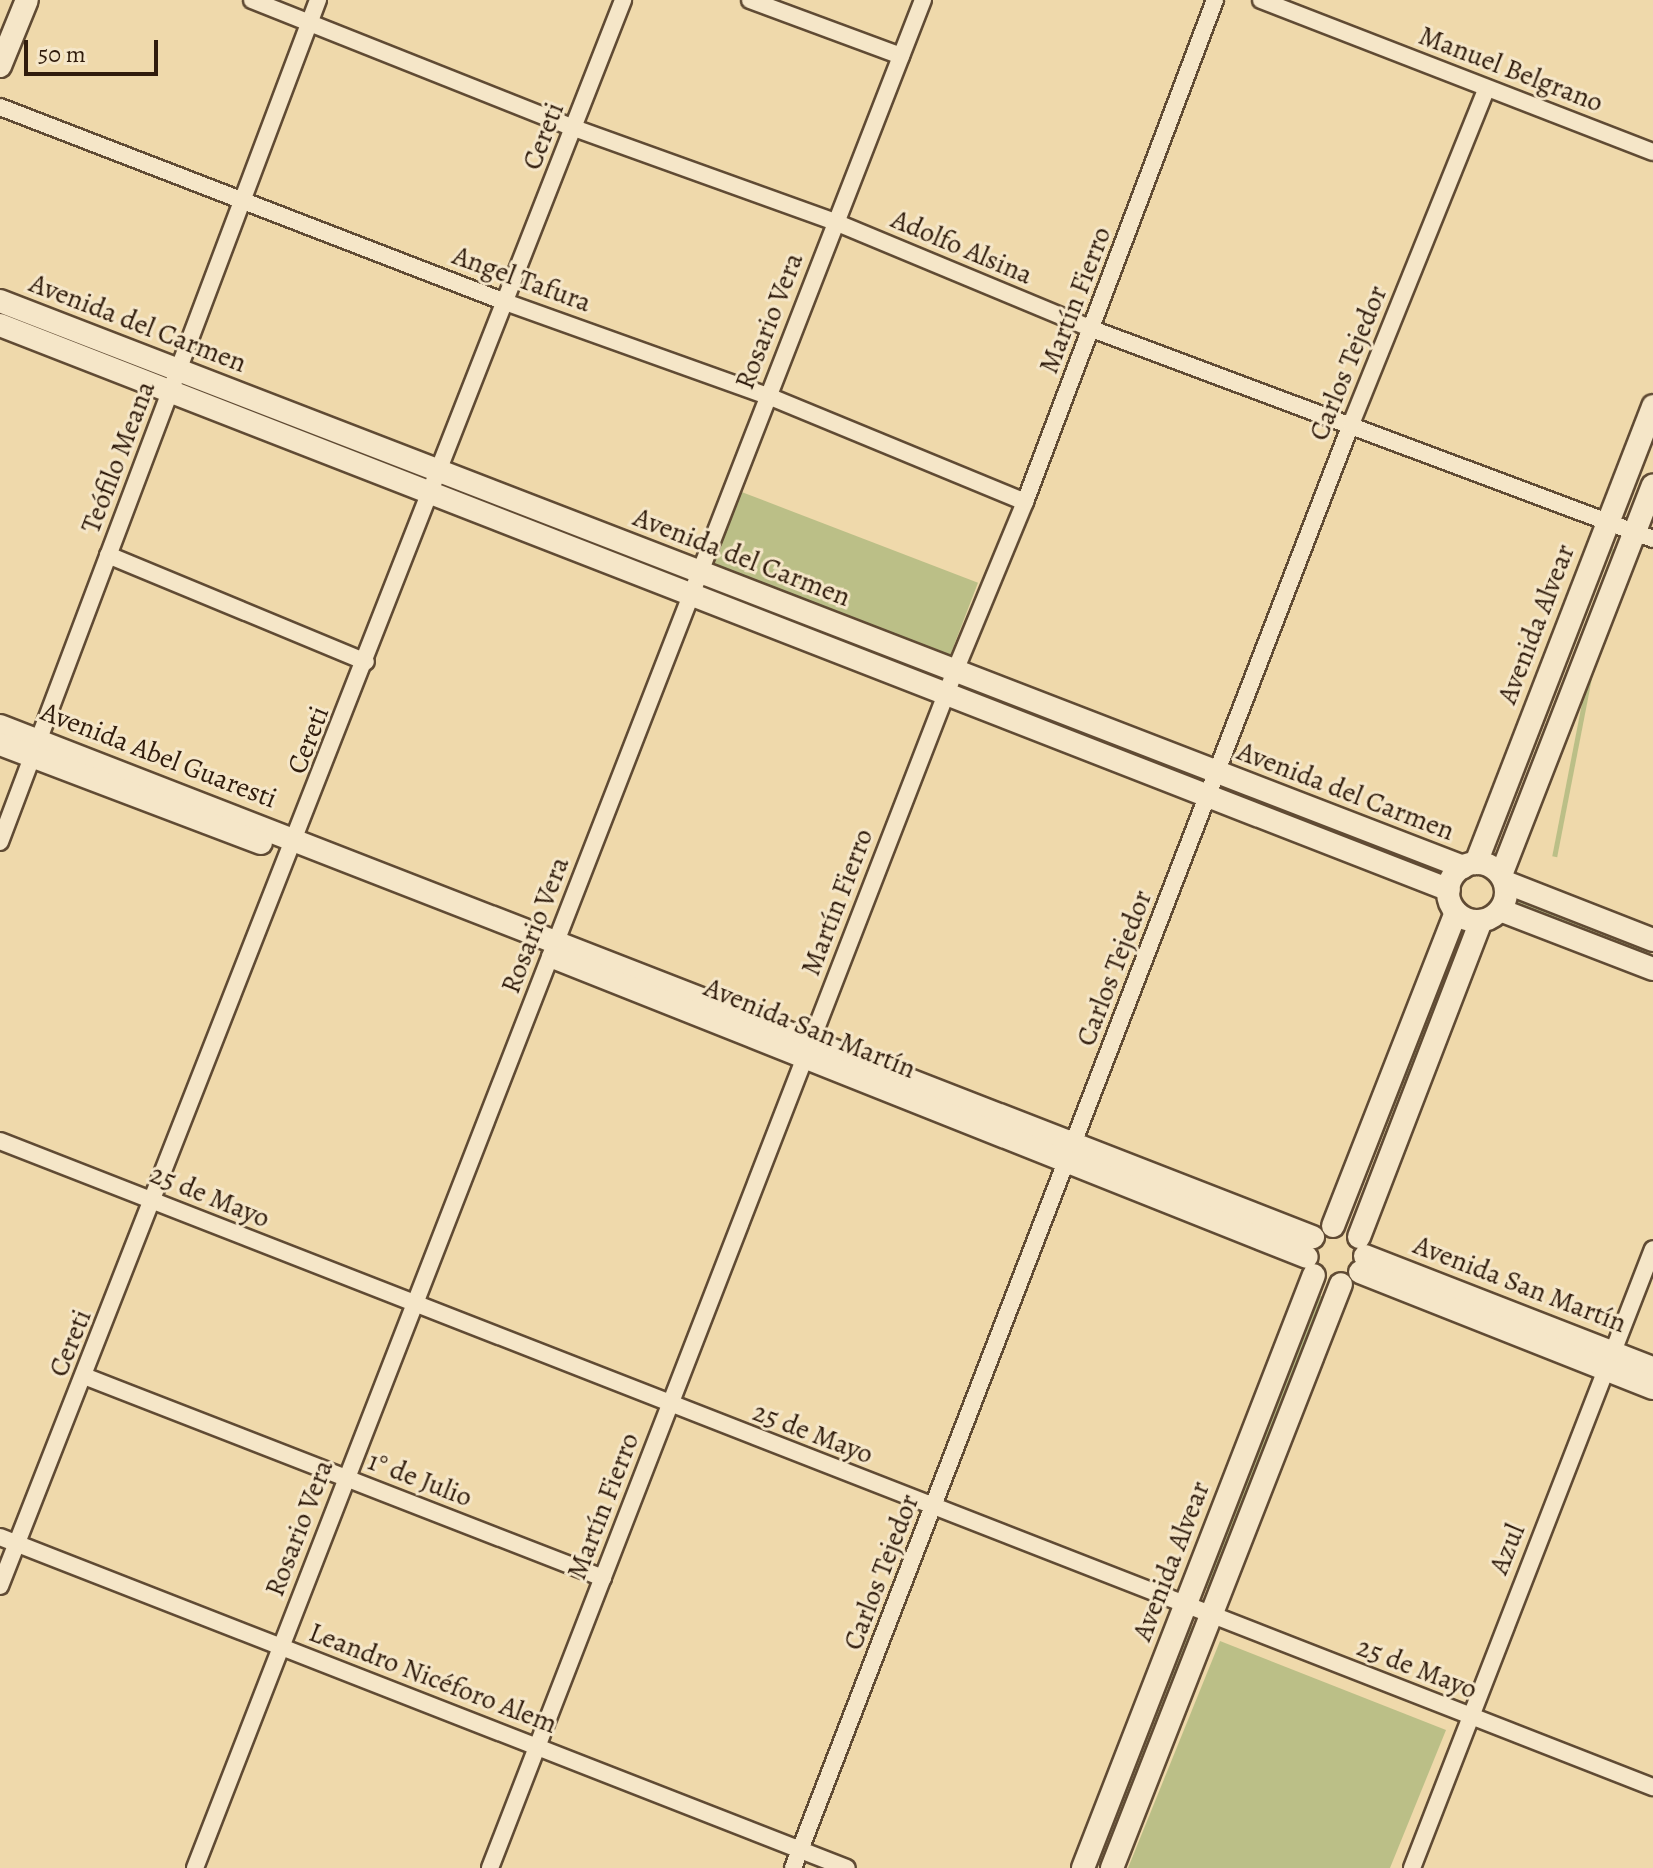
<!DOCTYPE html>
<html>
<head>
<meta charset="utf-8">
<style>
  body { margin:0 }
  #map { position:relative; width:1653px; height:1868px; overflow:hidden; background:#efd9ab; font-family:Alegreya,serif }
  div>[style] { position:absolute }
  .green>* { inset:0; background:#bbbf87; transform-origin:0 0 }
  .roads { filter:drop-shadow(2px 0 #604b34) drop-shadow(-2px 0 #604b34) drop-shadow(0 2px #604b34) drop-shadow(0 -2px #604b34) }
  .minor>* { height:16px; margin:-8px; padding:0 8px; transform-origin:8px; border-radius:8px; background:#f5e6c8 }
  .secondary>* { height:22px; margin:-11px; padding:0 11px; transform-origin:11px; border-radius:11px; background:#f5e6c8 }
  .secondary>.ring { margin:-11px; padding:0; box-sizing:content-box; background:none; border:22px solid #f5e6c8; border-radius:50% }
  span { translate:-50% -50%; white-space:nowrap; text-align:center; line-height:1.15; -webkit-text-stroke:6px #f5e6c8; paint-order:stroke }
  .street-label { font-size:28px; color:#301c0c }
  .scale { position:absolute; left:24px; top:40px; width:134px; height:36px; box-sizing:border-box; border:4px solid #301c0c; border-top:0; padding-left:10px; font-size:24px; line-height:28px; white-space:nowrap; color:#301c0c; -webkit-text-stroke:6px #f5e6c8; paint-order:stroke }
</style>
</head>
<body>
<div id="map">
  <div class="green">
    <i style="left:739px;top:491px;width:256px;height:77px;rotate:21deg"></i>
    <i style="left:1612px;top:549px;width:5px;height:313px;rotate:11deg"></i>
    <i style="left:973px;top:685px;width:229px;height:9px;rotate:22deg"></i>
    <i style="left:1228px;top:784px;width:229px;height:9px;rotate:22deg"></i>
    <i style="left:1520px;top:897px;width:143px;height:10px;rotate:22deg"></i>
    <i style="left:1462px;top:926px;width:5px;height:315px;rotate:22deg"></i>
    <i style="clip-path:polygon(1319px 1295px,1323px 1297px,1208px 1589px,1203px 1587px)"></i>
    <i style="left:1190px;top:1626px;width:5px;height:260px;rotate:22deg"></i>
    <i style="clip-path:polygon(1220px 1641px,1446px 1730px,1390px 1868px,1128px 1868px)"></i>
  </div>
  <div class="roads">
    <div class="minor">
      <i style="left:252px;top:0;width:347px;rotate:21.7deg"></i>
      <i style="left:574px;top:128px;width:277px;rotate:19.8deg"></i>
      <i style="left:835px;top:222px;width:278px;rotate:22.6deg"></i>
      <i style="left:1092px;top:329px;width:599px;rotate:20.52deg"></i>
      <i style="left:750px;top:0;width:161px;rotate:20.3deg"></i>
      <i style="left:1261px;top:0;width:420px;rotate:21.2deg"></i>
      <i style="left:0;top:107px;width:541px;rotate:21.11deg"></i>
      <i style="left:505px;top:302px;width:279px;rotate:19.7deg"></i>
      <i style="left:768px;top:396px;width:278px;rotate:22.4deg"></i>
      <i style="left:108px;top:555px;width:279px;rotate:22.5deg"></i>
      <i style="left:0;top:842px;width:900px;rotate:-69.31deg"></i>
      <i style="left:0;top:1141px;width:1775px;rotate:21.35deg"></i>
      <i style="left:84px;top:1376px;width:557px;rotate:21.27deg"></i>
      <i style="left:0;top:1537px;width:909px;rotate:21.35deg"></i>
      <i style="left:0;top:1586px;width:1704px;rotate:-68.55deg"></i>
      <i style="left:195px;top:1868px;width:2005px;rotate:-68.71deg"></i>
      <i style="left:490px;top:1868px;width:1284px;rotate:-68.77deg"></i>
      <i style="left:955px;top:671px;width:183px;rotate:-67.5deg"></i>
      <i style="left:1025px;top:502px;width:537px;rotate:-69.27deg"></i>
      <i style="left:793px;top:1868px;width:1548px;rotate:-68.87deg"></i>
      <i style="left:1351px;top:424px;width:362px;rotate:-68deg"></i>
      <i style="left:1412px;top:1868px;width:664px;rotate:-68.73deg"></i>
    </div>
    <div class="secondary">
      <i style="left:0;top:66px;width:71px;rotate:-67.8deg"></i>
      <i style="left:0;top:301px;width:1569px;rotate:21.15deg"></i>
      <i style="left:0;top:325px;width:1555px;rotate:21.3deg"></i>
      <i style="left:0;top:726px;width:1409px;rotate:21.27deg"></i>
      <i style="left:0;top:744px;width:279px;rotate:20.8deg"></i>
      <i style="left:1476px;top:863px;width:490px;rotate:-68.8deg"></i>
      <i class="ring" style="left:1448px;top:863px;width:36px;height:36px"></i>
      <i style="left:1501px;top:875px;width:418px;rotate:-68.7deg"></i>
      <i style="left:1505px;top:882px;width:159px;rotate:21.4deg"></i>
      <i style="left:1500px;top:910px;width:164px;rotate:21.1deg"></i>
      <i style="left:553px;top:957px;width:811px;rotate:21.7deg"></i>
      <i style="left:1333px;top:1226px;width:337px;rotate:-68.6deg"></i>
      <i style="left:1359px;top:1237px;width:339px;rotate:-68.9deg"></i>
      <i style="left:1365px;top:1256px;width:309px;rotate:21.3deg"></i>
      <i style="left:1360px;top:1272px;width:315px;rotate:21.6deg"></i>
      <i style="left:1083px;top:1868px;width:636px;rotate:-68.72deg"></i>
      <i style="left:1112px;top:1868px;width:627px;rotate:-68.59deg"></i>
    </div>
  </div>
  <div class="street-label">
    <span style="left:1511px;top:69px;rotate:21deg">Manuel Belgrano</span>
    <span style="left:543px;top:136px;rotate:-69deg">Cereti</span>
    <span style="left:962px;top:247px;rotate:23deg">Adolfo Alsina</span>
    <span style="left:522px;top:279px;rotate:20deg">Angel Tafura</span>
    <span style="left:1075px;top:300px;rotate:-69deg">Martín Fierro</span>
    <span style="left:769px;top:321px;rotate:-69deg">Rosario Vera</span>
    <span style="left:138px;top:323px;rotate:21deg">Avenida del Carmen</span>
    <span style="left:1348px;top:363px;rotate:-68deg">Carlos Tejedor</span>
    <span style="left:118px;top:457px;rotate:-69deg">Teófilo Meana</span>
    <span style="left:742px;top:557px;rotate:21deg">Avenida del Carmen</span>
    <span style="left:1536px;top:624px;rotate:-69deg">Avenida Alvear</span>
    <span style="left:308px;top:740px;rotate:-69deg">Cereti</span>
    <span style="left:159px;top:755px;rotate:21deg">Avenida Abel Guaresti</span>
    <span style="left:1346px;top:791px;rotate:21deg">Avenida del Carmen</span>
    <span style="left:837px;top:902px;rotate:-69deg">Martín Fierro</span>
    <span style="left:535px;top:925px;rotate:-69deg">Rosario Vera</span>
    <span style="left:1114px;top:968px;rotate:-69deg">Carlos Tejedor</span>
    <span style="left:810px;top:1028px;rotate:22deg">Avenida San Martín</span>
    <span style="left:210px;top:1196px;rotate:22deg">25 de Mayo</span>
    <span style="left:1520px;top:1284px;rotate:21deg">Avenida San Martín</span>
    <span style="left:70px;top:1343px;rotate:-68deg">Cereti</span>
    <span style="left:813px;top:1433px;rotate:21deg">25 de Mayo</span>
    <span style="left:420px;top:1479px;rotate:21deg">1° de Julio</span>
    <span style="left:603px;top:1506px;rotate:-69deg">Martín Fierro</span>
    <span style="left:299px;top:1528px;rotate:-69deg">Rosario Vera</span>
    <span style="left:1507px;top:1549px;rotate:-68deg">Azul</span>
    <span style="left:1171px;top:1561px;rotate:-69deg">Avenida Alvear</span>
    <span style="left:881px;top:1572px;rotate:-69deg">Carlos Tejedor</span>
    <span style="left:1417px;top:1668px;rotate:21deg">25 de Mayo</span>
    <span style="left:433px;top:1678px;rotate:21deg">Leandro Nicéforo Alem</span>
  </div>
  <div class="scale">50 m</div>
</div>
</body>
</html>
